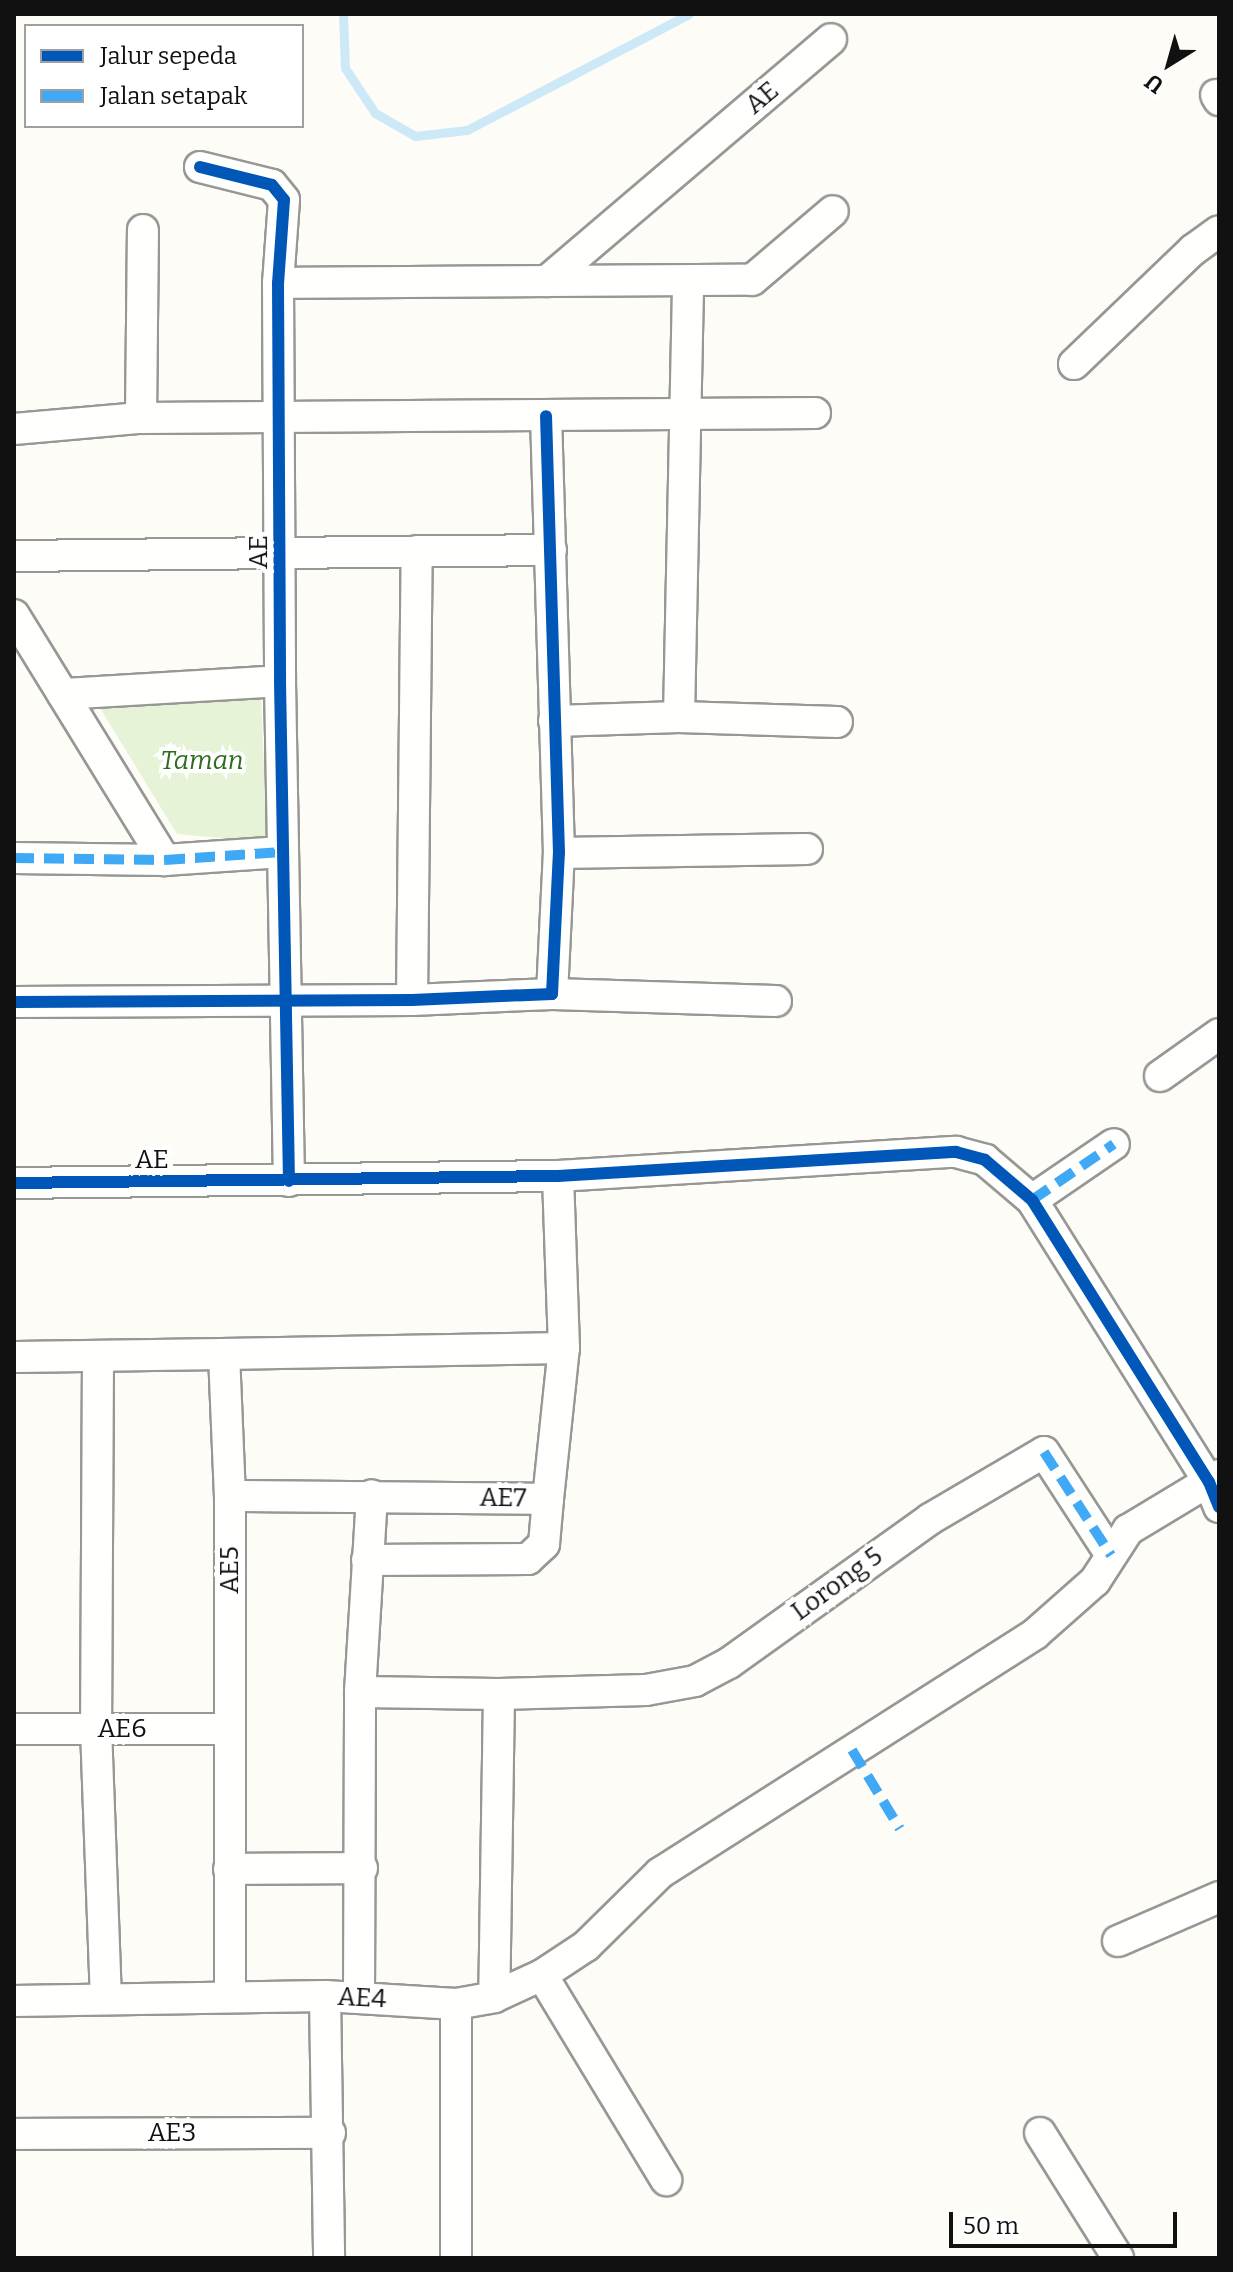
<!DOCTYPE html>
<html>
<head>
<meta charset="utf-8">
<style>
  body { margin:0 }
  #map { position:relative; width:1233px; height:2272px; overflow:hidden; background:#fdfcf7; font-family:Bitter,serif }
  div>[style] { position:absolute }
  .green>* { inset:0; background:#e7f3d7 }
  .stream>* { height:9px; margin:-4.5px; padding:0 4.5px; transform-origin:4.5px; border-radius:4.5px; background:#cde8f7 }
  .roads { filter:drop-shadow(2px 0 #979795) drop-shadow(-2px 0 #979795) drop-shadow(0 2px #979795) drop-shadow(0 -2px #979795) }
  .street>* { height:30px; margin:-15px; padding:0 15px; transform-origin:15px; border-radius:15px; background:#fffffe }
  .quiet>* { height:10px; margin-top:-5px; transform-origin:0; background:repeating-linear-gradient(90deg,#3fa9f5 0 20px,transparent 0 30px) }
  .cycleway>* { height:12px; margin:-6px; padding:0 6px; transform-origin:6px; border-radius:6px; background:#0057b8 }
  span { translate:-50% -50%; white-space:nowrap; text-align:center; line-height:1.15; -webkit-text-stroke:8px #fff; paint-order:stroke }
  .street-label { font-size:26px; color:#111 }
  .park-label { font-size:26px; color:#2f6b1f; font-style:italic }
  .frame { position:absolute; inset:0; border:16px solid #111; pointer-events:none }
  .legend { position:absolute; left:24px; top:24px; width:280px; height:104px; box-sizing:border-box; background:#fff; border:2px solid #a0a0a0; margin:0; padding:10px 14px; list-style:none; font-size:24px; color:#111 }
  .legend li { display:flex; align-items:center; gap:16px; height:40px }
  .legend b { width:40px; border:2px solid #a0a0a0 }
  .north { position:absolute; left:1129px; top:24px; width:80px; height:80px; -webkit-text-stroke:6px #fff; paint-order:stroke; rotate:217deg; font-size:22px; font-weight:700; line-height:32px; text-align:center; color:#111 }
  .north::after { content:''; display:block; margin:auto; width:28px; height:36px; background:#111; clip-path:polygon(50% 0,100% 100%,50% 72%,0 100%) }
  .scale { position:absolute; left:949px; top:2212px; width:228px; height:36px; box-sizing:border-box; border:4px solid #111; border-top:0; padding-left:10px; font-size:24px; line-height:28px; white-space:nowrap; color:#111; -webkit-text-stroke:6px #fff; paint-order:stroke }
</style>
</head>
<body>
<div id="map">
  <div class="green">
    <i style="clip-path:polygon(261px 698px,267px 842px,177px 834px,97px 703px)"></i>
  </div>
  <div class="stream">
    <i style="left:343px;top:14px;width:54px;rotate:87.9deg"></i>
    <i style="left:345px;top:68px;width:54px;rotate:56.3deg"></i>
    <i style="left:375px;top:113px;width:46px;rotate:29.9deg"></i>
    <i style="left:415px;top:136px;width:52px;rotate:-6.6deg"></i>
    <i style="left:467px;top:130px;width:250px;rotate:-27.6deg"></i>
  </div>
  <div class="roads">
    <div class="street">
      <i style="left:1216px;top:95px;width:6px;rotate:59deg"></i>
      <i style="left:200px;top:167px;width:74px;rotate:14deg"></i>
      <i style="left:272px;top:185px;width:19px;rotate:51deg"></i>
      <i style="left:284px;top:200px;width:83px;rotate:94.1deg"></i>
      <i style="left:278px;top:283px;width:398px;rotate:89.7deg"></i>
      <i style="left:280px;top:681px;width:500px;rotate:88.97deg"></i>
      <i style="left:547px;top:281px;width:373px;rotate:-40.4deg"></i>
      <i style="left:278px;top:283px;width:474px;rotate:-0.4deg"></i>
      <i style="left:752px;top:280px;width:106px;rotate:-40.4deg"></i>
      <i style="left:1074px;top:364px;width:165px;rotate:-43.8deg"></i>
      <i style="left:1193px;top:250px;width:32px;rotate:-36deg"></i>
      <i style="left:141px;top:418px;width:188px;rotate:-89.4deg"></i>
      <i style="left:14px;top:429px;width:127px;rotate:-5deg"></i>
      <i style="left:141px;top:418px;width:674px;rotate:-0.43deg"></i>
      <i style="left:14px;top:556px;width:537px;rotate:-0.64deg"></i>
      <i style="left:14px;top:615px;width:288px;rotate:58.4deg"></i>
      <i style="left:63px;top:694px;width:217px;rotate:-3.4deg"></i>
      <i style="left:679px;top:717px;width:436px;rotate:-88.8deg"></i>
      <i style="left:554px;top:721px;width:125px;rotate:-1.8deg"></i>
      <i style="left:679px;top:717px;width:158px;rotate:1.8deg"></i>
      <i style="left:559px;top:853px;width:248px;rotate:-0.9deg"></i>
      <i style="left:14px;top:858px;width:151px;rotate:0.8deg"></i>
      <i style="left:165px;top:860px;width:117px;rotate:-3.9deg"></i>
      <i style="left:552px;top:994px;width:224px;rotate:1.8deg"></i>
      <i style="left:412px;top:1000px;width:449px;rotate:-89.4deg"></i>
      <i style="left:14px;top:1002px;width:398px;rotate:-0.3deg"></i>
      <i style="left:412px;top:1000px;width:140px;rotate:-2.5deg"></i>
      <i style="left:552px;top:994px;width:141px;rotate:-87.2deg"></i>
      <i style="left:559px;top:853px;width:437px;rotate:-91.7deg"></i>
      <i style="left:1160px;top:1076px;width:72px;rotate:-35.4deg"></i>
      <i style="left:14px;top:1183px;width:544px;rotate:-0.74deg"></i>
      <i style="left:558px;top:1176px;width:399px;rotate:-3.5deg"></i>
      <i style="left:956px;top:1152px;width:30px;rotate:15deg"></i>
      <i style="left:985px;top:1160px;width:62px;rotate:40.4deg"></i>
      <i style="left:1032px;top:1200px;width:333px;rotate:57.9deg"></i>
      <i style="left:1209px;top:1482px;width:27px;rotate:68deg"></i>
      <i style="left:1032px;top:1200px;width:99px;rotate:-34.3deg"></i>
      <i style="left:224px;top:1354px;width:340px;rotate:-1deg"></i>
      <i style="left:98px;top:1356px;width:372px;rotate:90.3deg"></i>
      <i style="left:96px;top:1728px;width:271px;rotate:87.9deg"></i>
      <i style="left:14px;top:1357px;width:210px;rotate:-0.8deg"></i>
      <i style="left:224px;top:1354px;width:142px;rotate:87.6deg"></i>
      <i style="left:230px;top:1496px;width:500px;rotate:90deg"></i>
      <i style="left:230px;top:1496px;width:318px;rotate:0.5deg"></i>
      <i style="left:548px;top:1499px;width:152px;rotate:-84deg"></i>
      <i style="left:564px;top:1348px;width:172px;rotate:-92deg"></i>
      <i style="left:367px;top:1560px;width:161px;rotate:-0.4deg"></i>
      <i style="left:528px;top:1559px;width:22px;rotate:-43deg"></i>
      <i style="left:544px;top:1544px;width:45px;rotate:-84.9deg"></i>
      <i style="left:360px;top:1692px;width:139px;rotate:0.8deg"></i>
      <i style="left:499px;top:1694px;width:303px;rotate:90.9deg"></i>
      <i style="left:499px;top:1694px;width:147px;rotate:-1.6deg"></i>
      <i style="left:646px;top:1690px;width:50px;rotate:-10.4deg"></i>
      <i style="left:695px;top:1681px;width:38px;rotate:-28deg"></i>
      <i style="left:729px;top:1663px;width:247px;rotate:-35.6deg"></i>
      <i style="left:930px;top:1519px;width:132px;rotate:-30.4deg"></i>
      <i style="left:1044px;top:1452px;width:123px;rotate:57deg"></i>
      <i style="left:14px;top:1729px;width:216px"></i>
      <i style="left:229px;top:1869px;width:133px;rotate:-0.4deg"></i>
      <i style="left:1118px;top:1941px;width:110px;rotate:-23.5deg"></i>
      <i style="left:542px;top:1975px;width:240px;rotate:58.8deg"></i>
      <i style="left:325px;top:1996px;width:262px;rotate:89.1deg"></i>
      <i style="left:359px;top:1996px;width:304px;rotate:-89.8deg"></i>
      <i style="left:360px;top:1692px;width:197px;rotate:-86.5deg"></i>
      <i style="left:14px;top:2001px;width:311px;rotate:-0.9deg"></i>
      <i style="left:325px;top:1996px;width:131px;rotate:3.5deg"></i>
      <i style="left:456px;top:2004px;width:254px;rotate:90deg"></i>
      <i style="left:456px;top:2004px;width:39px;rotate:-10deg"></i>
      <i style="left:494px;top:1997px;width:53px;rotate:-24.6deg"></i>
      <i style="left:542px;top:1975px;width:53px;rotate:-33.4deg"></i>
      <i style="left:586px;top:1946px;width:104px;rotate:-44.6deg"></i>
      <i style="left:660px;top:1873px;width:445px;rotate:-32.5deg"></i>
      <i style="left:1035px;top:1634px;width:80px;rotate:-41.5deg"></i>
      <i style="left:1095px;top:1581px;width:61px;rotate:-57.1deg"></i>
      <i style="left:1128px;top:1530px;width:106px;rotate:-31.1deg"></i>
      <i style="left:1040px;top:2133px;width:147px;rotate:58deg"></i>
      <i style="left:14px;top:2134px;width:316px;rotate:-0.2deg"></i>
    </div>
  </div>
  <div class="quiet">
    <i style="left:14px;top:858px;width:151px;rotate:0.8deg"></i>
    <i style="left:165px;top:860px;width:117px;rotate:-3.9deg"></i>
    <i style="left:1032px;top:1200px;width:99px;rotate:-34.3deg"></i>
    <i style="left:1044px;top:1452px;width:123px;rotate:57deg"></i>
    <i style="left:852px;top:1750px;width:92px;rotate:58.7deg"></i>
  </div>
  <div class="cycleway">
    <i style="left:200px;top:167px;width:74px;rotate:14deg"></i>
    <i style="left:272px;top:185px;width:19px;rotate:51deg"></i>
    <i style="left:284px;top:200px;width:83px;rotate:94.1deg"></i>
    <i style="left:278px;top:283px;width:398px;rotate:89.7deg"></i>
    <i style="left:280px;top:681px;width:500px;rotate:88.97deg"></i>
    <i style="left:14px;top:1002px;width:398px;rotate:-0.3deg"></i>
    <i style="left:412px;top:1000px;width:140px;rotate:-2.5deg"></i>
    <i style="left:552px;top:994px;width:141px;rotate:-87.2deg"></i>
    <i style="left:559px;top:853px;width:437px;rotate:-91.7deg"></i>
    <i style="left:14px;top:1183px;width:544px;rotate:-0.74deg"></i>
    <i style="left:558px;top:1176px;width:399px;rotate:-3.5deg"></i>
    <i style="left:956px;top:1152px;width:30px;rotate:15deg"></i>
    <i style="left:985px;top:1160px;width:62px;rotate:40.4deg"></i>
    <i style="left:1032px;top:1200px;width:333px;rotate:57.9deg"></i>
    <i style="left:1209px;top:1482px;width:27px;rotate:68deg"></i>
  </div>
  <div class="street-label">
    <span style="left:762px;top:98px;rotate:-40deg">AE</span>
    <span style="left:259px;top:552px;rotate:-90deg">AE</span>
    <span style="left:152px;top:1160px">AE</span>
    <span style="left:503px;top:1498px;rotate:1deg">AE7</span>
    <span style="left:230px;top:1570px;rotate:-90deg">AE5</span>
    <span style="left:837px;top:1584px;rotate:-36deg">Lorong 5</span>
    <span style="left:122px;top:1729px">AE6</span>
    <span style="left:362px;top:1998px;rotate:3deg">AE4</span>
    <span style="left:172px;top:2133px">AE3</span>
  </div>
  <div class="park-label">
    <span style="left:202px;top:761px">Taman</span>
  </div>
  <div class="frame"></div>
  <ul class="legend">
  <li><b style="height:10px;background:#0057b8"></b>Jalur sepeda</li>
  <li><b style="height:10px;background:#3fa9f5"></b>Jalan setapak</li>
  </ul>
  <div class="north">U</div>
  <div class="scale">50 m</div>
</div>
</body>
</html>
